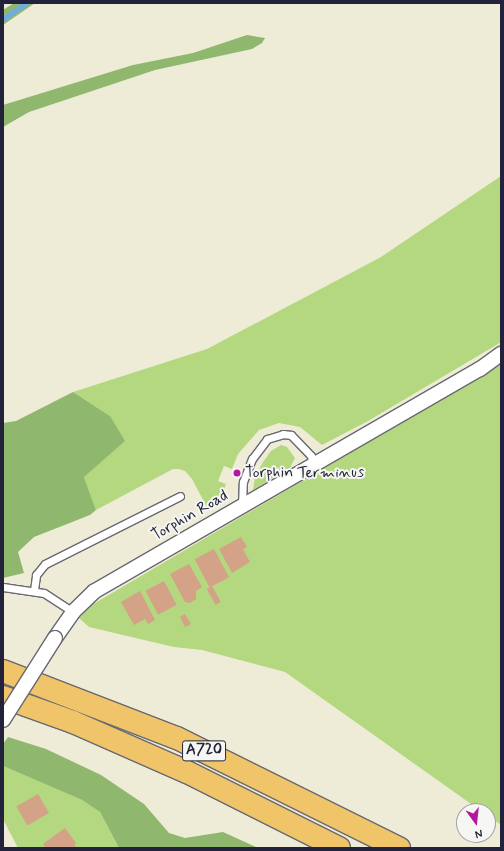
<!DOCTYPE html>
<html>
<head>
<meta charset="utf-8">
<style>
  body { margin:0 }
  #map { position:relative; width:504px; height:851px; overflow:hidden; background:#eeebd7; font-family:Mynerve,sans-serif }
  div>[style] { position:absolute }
  .green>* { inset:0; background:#b4d880 }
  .forest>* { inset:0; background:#8fb86e }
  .stream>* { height:4.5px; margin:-2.25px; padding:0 2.25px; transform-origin:2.25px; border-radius:2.25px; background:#70abe1 }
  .building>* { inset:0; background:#d3a287; transform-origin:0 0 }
  .roads { filter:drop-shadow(1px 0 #696872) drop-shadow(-1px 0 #696872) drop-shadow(0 1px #696872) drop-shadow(0 -1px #696872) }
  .service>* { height:7px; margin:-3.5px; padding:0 3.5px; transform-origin:3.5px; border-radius:3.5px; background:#fff }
  .minor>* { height:14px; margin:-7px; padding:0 7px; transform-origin:7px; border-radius:7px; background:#fff }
  .trunk>* { height:22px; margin:-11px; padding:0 11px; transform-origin:11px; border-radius:11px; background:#f0c469 }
  .bridges { filter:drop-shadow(1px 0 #696872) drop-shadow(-1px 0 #696872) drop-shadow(0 1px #696872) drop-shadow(0 -1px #696872) }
  .minor-bridge>* { height:14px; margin:-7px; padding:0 7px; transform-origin:7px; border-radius:7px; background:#fff }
  .dots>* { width:11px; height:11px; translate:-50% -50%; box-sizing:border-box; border:2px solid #f6f6f2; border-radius:50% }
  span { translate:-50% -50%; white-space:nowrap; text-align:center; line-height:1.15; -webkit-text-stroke:4px #f6f6f2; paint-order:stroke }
  .shield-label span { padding:1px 3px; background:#f6f6f2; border:1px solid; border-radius:3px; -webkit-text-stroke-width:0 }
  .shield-label { font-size:15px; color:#22223b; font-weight:700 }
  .poi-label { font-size:16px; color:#22223b }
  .left { translate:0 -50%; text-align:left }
  .street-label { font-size:16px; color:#22223b }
  .frame { position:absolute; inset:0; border:4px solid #22223b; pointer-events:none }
  .north { position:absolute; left:456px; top:803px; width:40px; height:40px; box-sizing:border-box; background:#f6f6f2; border:1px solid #a1a1a9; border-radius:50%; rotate:165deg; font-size:11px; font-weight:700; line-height:16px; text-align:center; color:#22223b }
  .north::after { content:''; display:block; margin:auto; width:14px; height:18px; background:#b5179e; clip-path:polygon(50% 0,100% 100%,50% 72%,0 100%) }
</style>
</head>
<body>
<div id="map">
  <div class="green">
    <i style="clip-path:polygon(501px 176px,501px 342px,498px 344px,368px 421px,322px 445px,300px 427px,279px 423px,259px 430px,238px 454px,232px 469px,224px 466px,218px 481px,226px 484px,220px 500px,209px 511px,192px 479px,185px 471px,179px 469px,173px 469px,96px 510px,84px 477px,110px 416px,73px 392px,207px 349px,381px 257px)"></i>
    <i style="clip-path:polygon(501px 364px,501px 825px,488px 816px,488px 811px,481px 811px,285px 672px,202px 650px,174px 647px,89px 627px,79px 618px,90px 606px)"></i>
    <i style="clip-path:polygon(281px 445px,287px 447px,295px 458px,290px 468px,253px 490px,255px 477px,263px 462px,271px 451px)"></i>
    <i style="clip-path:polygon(3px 766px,82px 800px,100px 812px,119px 848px,18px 848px,3px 819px)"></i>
  </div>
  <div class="forest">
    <i style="clip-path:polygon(14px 3px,35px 3px,3px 25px,3px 10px)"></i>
    <i style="clip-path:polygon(247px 35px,265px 38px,262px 43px,252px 49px,155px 70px,29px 112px,3px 127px,3px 105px,133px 65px,193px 53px)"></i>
    <i style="clip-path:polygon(73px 392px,110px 416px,125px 441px,84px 477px,96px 510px,90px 515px,34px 537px,18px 552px,24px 573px,3px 578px,3px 423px,16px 421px)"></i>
    <i style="clip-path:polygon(8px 737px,46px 749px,101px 775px,144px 804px,169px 833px,185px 838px,223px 832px,258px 848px,119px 848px,100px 812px,82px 800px,3px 766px,3px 744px)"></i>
  </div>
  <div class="stream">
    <i style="left:3px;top:19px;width:28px;rotate:-35deg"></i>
  </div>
  <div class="building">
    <i style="clip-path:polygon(241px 537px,247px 547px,243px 549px,250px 562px,232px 573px,219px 549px)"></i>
    <i style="left:214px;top:549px;width:32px;height:22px;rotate:62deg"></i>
    <i style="clip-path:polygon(189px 564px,202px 587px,196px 591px,196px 599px,190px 603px,185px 602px,170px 574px)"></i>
    <i style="left:164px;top:581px;width:27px;height:21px;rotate:62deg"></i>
    <i style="left:212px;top:586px;width:18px;height:6px;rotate:61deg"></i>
    <i style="clip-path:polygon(140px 591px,155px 620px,148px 624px,145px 619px,134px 625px,121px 602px)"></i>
    <i style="clip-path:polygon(185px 614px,191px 624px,185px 627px,180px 617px)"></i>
    <i style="left:38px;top:794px;width:22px;height:25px;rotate:60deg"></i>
    <i style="clip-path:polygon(65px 828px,76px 843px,74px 845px,77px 848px,46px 848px,43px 844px)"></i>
  </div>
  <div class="roads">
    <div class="service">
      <i style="left:242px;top:506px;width:24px;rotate:-88deg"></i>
      <i style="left:243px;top:482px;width:25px;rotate:-69deg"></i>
      <i style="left:252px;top:459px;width:25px;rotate:-53deg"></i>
      <i style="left:267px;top:439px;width:17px;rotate:-17deg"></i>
      <i style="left:283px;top:434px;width:8px;rotate:7deg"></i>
      <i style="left:291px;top:435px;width:29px;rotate:46deg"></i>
      <i style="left:311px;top:456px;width:8px;rotate:76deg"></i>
      <i style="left:3px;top:587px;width:41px;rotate:8.3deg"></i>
      <i style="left:44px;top:593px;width:35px;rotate:33deg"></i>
      <i style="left:34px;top:590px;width:15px;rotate:-82deg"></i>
      <i style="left:36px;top:575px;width:14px;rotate:-51deg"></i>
      <i style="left:45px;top:564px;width:151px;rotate:-26.7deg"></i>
    </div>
    <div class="minor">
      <i style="left:55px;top:638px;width:32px;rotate:-55deg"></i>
      <i style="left:73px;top:612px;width:30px;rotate:-44deg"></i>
      <i style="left:95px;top:591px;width:444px;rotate:-30deg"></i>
      <i style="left:480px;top:369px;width:26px;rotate:-36deg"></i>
    </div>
    <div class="trunk">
      <i style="left:3px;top:671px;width:186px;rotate:21.1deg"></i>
      <i style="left:177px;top:738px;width:248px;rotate:26.4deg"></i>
      <i style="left:3px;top:697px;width:74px;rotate:19.7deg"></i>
      <i style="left:73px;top:722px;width:124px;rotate:23.7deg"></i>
      <i style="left:187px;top:772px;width:170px;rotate:26.6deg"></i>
    </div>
  </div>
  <div class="bridges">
    <div class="minor-bridge">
      <i style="left:3px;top:720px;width:97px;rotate:-57.6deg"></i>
    </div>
  </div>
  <div class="dots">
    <i style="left:237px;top:473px;background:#b5179e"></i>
  </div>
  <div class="shield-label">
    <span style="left:204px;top:751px">A720</span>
  </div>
  <div class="poi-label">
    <span class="left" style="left:245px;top:473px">Torphin Terminus</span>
  </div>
  <div class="street-label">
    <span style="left:190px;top:516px;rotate:-30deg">Torphin Road</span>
  </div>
  <div class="frame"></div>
  <div class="north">N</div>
</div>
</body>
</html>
